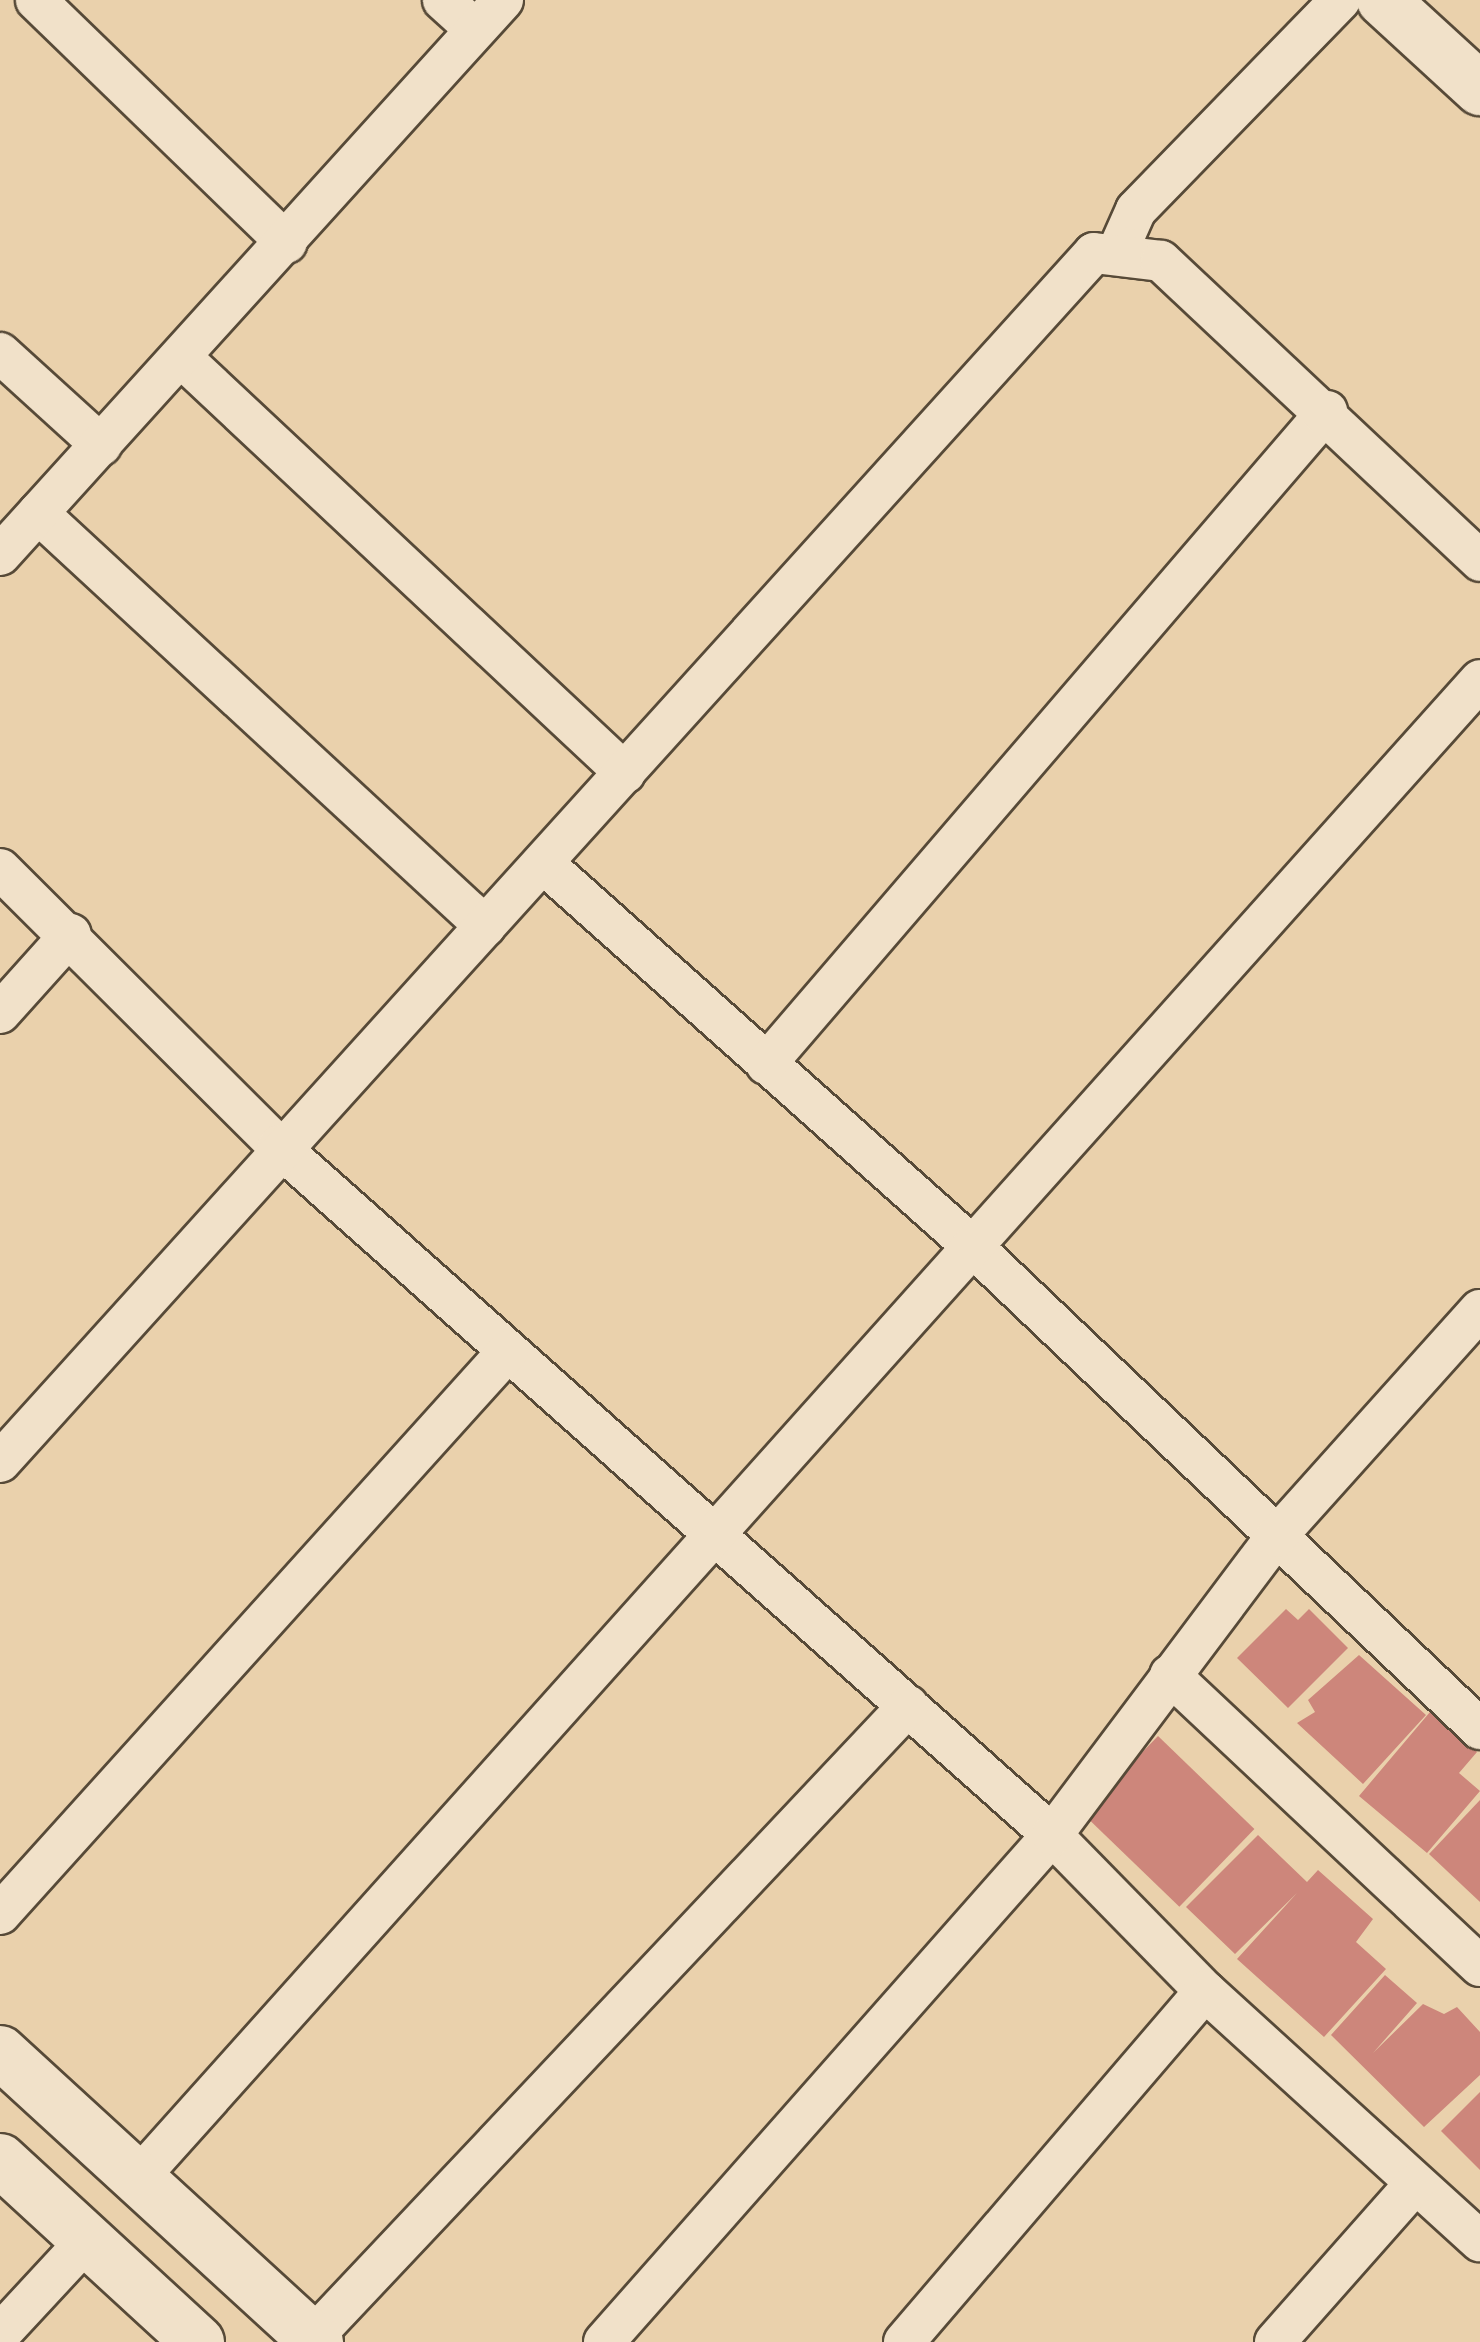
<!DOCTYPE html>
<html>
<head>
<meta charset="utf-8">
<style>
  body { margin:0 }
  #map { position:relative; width:1480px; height:2342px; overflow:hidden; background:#ead1ac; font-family:"IM FELL DW Pica",serif }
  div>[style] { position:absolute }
  .building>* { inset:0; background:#cd867b; transform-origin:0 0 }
  .roads { filter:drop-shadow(2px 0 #574a38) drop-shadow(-2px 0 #574a38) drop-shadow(0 2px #574a38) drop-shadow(0 -2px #574a38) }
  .minor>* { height:40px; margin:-20px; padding:0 20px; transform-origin:20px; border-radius:20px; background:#f1e1c9 }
  .tertiary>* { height:52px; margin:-26px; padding:0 26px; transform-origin:26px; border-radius:26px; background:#f1e1c9 }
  span { translate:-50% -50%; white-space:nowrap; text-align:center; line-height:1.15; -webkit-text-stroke:9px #f1e1c9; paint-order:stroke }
</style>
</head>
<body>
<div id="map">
  <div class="building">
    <i style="clip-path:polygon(1286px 1609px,1298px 1620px,1309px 1609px,1348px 1648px,1288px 1708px,1237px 1658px)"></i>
    <i style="clip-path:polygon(1359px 1655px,1426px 1715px,1363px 1784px,1297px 1723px,1315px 1712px,1308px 1700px)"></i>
    <i style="clip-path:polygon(1430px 1712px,1477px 1752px,1459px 1773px,1480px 1791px,1427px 1853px,1359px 1796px)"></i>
    <i style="left:1158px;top:1736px;width:134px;height:108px;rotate:44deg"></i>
    <i style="clip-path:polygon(1480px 1800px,1480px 1902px,1429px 1854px)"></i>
    <i style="clip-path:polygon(1258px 1835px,1307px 1882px,1318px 1870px,1373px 1919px,1356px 1942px,1386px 1969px,1324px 2037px,1237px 1959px,1297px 1893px,1235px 1954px,1186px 1907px)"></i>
    <i style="clip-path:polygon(1385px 1975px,1417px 2003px,1373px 2053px,1423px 2004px,1444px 2014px,1457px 2007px,1480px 2032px,1480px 2075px,1424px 2127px,1331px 2035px)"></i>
    <i style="clip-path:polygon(1480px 2092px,1480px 2170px,1441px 2131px)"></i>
  </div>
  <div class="roads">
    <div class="minor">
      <i style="left:36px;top:0;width:349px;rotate:44.1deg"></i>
      <i style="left:443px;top:0;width:43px;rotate:42.2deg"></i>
      <i style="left:1116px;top:255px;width:49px;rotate:-66deg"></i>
      <i style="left:1136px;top:210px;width:293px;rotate:-45.8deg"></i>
      <i style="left:0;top:353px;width:137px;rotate:42.3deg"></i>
      <i style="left:182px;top:358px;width:607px;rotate:43.13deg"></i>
      <i style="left:38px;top:513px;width:609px;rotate:42.74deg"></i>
      <i style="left:0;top:555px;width:749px;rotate:-47.81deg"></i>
      <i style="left:544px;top:864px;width:574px;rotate:41.75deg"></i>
      <i style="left:972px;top:1246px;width:701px;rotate:43.55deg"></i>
      <i style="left:0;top:869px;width:392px;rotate:44.9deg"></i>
      <i style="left:278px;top:1146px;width:1036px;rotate:41.67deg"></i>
      <i style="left:1052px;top:1835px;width:219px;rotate:45.6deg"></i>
      <i style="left:1205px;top:1991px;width:372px;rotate:42.3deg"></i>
      <i style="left:0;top:1013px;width:106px;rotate:-48.1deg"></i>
      <i style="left:766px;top:1064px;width:861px;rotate:-49.33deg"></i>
      <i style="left:0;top:1462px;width:1630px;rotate:-47.86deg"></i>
      <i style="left:1094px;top:253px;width:67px;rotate:6.8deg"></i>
      <i style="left:1161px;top:261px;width:438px;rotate:43.2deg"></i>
      <i style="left:1170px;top:1675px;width:425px;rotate:43.2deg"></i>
      <i style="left:0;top:1914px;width:758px;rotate:-47.94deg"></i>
      <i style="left:138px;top:2178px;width:2011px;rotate:-48.14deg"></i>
      <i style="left:0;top:2334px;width:128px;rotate:-47.2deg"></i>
      <i style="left:312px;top:2338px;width:869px;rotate:-46.68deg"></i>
      <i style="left:604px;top:2342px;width:677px;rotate:-48.54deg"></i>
      <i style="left:1052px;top:1835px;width:373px;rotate:-53.1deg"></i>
      <i style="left:1276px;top:1537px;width:305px;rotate:-48.1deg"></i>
      <i style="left:904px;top:2342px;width:462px;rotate:-49.4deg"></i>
      <i style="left:1275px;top:2342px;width:210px;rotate:-48.5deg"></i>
    </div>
    <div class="tertiary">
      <i style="left:1383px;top:0;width:132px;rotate:42.5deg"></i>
      <i style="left:0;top:2052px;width:430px;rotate:42.5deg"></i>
      <i style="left:0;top:2160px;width:269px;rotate:42.6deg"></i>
    </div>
  </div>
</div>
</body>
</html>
